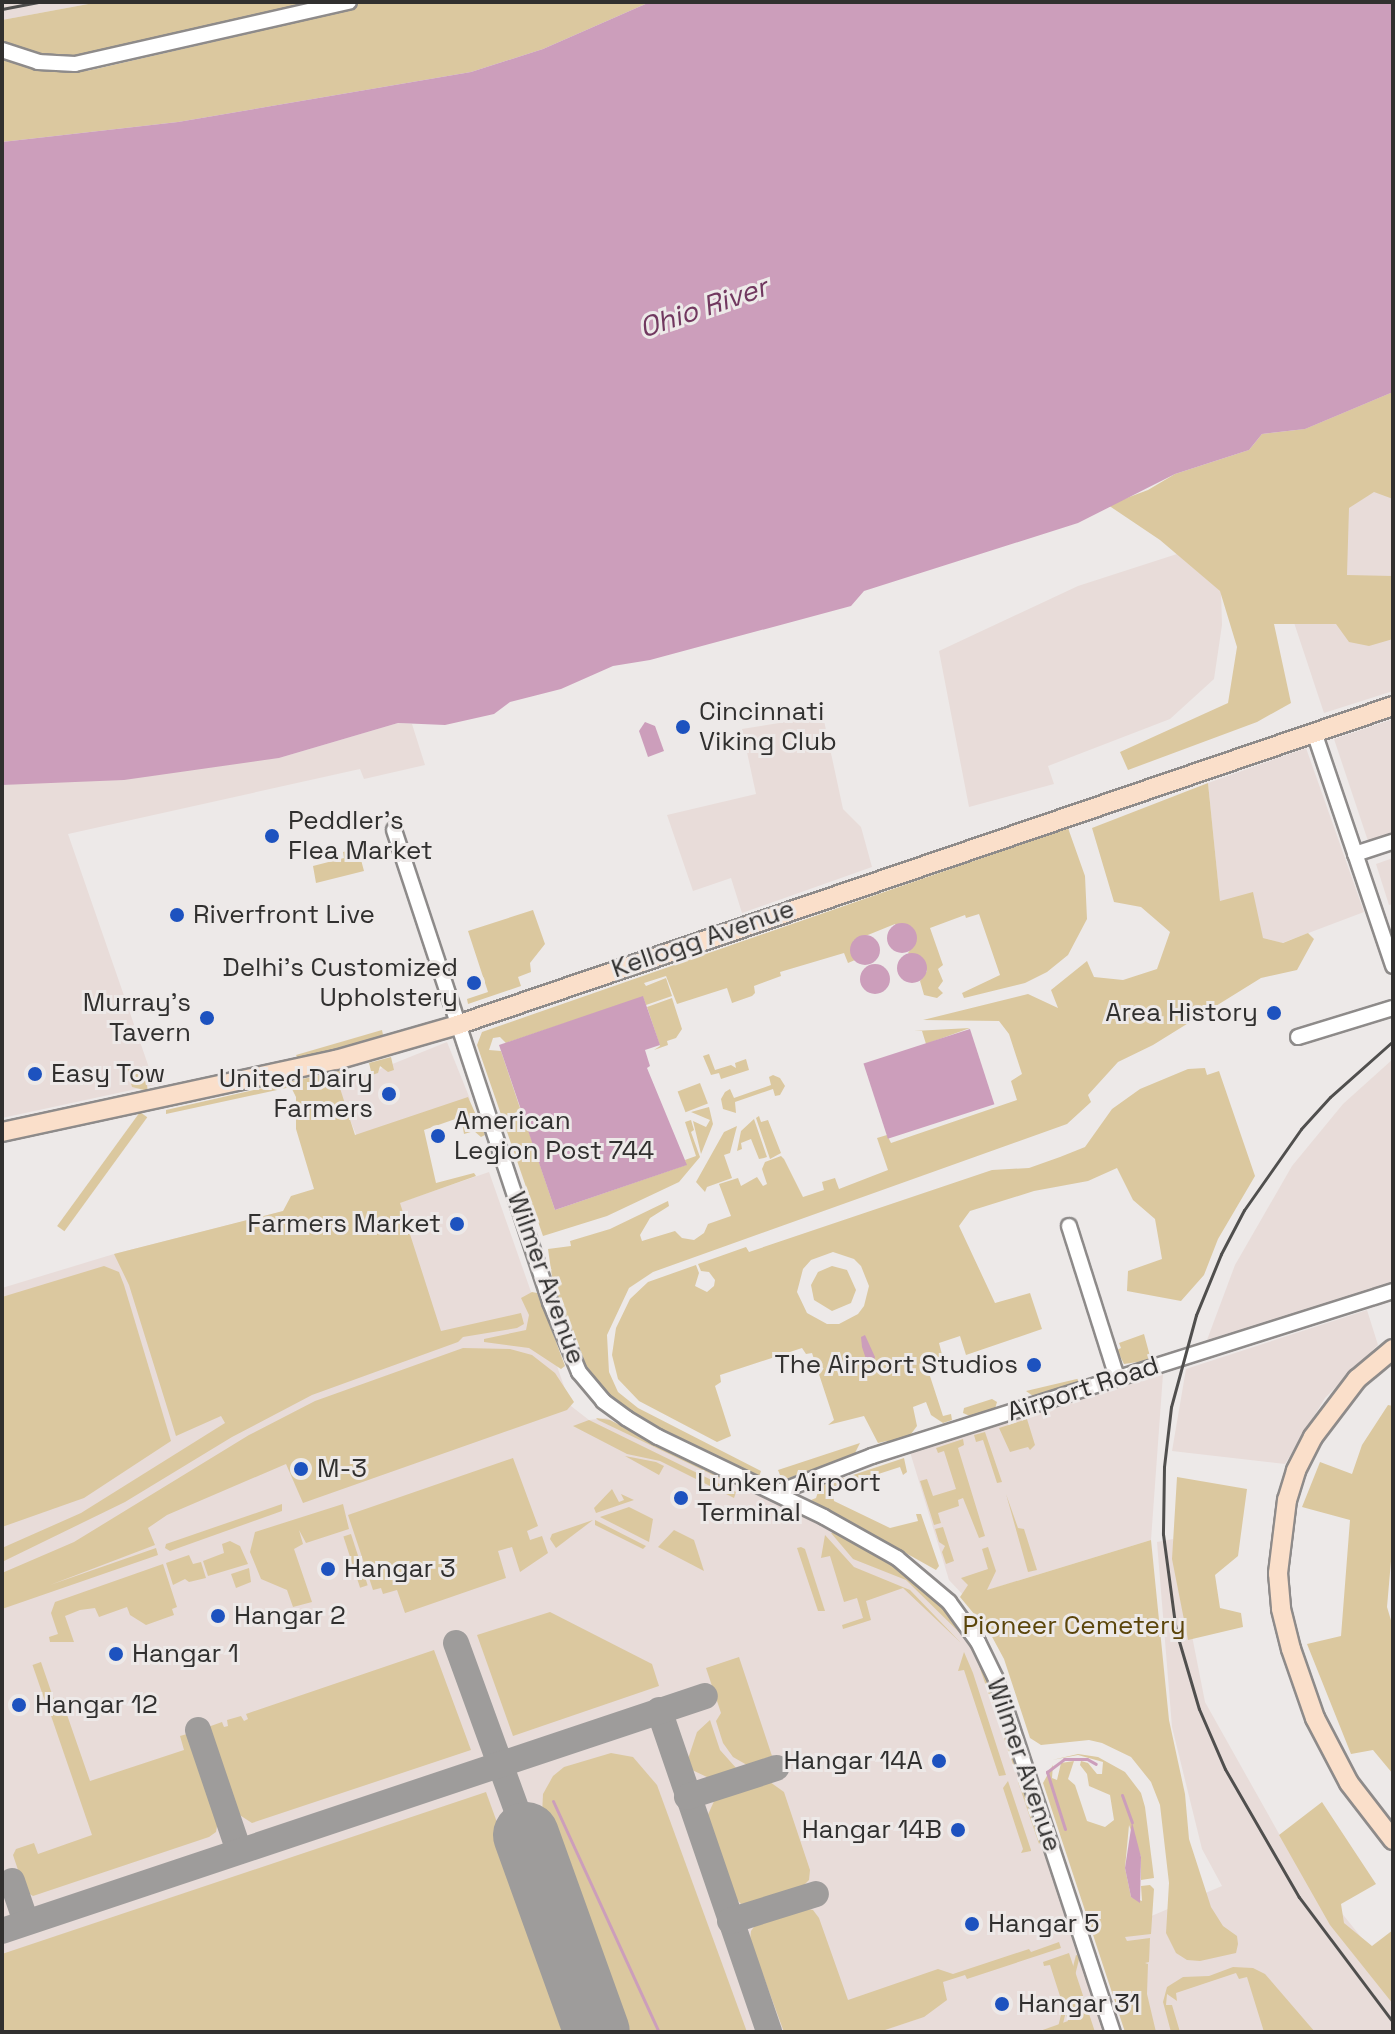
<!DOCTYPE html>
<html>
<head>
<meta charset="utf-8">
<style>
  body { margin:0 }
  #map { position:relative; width:1395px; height:2034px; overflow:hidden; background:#ede9e8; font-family:"Space Grotesk",sans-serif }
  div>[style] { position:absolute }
  .built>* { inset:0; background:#e8dcd9; transform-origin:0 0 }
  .green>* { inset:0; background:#dbc89f; transform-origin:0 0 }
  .water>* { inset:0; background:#cc9ebb; transform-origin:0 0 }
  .round { border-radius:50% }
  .stream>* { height:3px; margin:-1.5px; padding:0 1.5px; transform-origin:1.5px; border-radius:1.5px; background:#cc9ebb }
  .taxiway>* { height:26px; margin:-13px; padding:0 13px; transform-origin:13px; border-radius:13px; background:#9e9c9b }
  .runway>* { height:66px; margin:-33px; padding:0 33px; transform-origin:33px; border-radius:33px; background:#9e9c9b }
  .roads { filter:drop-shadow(2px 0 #8e8b8a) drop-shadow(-2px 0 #8e8b8a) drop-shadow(0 2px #8e8b8a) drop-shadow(0 -2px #8e8b8a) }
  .minor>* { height:14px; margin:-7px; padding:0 7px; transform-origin:7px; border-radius:7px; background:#fff }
  .major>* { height:18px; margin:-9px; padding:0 9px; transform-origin:9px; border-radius:9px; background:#fadfca }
  .rail>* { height:3px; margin:-1.5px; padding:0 1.5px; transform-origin:1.5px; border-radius:1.5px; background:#504f4e }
  .dots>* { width:22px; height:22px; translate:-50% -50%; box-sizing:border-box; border:4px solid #ede9e8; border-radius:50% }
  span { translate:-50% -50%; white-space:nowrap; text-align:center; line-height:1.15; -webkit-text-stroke:6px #ede9e8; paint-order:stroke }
  .poi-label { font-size:26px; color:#31302f }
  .left { translate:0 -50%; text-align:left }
  .right { translate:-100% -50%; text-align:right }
  .street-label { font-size:26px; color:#31302f }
  .park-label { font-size:26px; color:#5b450a }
  .water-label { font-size:28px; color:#71385f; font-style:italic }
  .frame { position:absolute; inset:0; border:4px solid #31302f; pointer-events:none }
</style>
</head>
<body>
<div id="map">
  <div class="built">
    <i style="clip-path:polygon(2px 2px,99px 2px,2px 20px)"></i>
    <i style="clip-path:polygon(1393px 392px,1393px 691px,1324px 713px,1238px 454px)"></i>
    <i style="clip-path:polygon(1177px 554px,1221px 591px,1222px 625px,1214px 679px,1170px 719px,1048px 766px,1054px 784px,969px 807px,939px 651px,1078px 586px)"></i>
    <i style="clip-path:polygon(823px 716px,843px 809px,861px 827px,872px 867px,742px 913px,731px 878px,693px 891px,667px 815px,756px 794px,742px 729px)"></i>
    <i style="clip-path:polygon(1393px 719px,1393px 836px,1369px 844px,1334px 739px)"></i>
    <i style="clip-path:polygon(398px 723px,412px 724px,425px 765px,364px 779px,360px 769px,68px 834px,155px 1085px,2px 1118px,2px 785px,279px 758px)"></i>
    <i style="clip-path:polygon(1306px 748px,1364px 912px,1282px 943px,1263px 938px,1220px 902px,1208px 783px)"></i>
    <i style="clip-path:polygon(1393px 858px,1393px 904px,1389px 905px,1376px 864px)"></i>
    <i style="left:447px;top:1042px;width:62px;height:119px;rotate:68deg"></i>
    <i style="clip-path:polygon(1393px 1059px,1393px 1284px,1207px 1340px,1235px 1265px,1292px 1166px,1343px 1104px)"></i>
    <i style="clip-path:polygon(489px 1172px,571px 1406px,589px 1420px,606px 1418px,872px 1550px,915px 1579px,959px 1625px,978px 1655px,994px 1695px,1105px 2032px,2px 2032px,2px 1288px,114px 1254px,335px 1198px,343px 1222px)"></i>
    <i style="clip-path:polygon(1367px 1310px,1378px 1345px,1325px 1398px,1285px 1464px,1172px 1451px,1186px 1369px)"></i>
    <i style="clip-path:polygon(1163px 1374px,1151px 1540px,965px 1597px,949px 1580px,910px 1452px)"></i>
    <i style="clip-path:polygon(1173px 1539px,1205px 1702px,1292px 1857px,1296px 1856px,1393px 1977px,1393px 2032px,1125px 2032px,1095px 1940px,1222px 1886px,1202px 1849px,1172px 1727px,1157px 1542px)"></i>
  </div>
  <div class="green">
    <i style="clip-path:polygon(99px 2px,325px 2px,100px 56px,56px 60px,2px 43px,2px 20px)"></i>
    <i style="clip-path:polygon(366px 2px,650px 2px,543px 49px,471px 72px,178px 122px,2px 142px,2px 59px,43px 71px,87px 71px,256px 32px)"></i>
    <i style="clip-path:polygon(1393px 392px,1393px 499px,1374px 492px,1349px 508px,1347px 575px,1393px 576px,1393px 639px,1369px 646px,1349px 642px,1336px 624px,1274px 624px,1291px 703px,1257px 722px,1128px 770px,1120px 752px,1228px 703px,1237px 647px,1220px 591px,1160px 540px,1108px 505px,1148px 490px,1175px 474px,1249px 450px,1262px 434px,1305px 429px)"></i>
    <i style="clip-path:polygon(1208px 783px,1220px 901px,1253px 892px,1263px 938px,1283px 943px,1308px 933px,1314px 939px,1297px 970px,1261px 978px,1153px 1045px,1118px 1062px,1088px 1095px,1091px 1102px,1067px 1124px,653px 1272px,629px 1288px,607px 1335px,609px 1372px,618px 1392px,638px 1408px,761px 1471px,759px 1477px,642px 1419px,609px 1395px,575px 1351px,555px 1297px,548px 1249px,571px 1246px,570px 1241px,610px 1229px,668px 1201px,669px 1206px,650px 1218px,640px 1235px,642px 1241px,675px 1231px,682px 1238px,694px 1240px,704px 1233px,708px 1224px,731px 1216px,719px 1184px,738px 1178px,741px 1186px,757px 1177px,763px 1186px,767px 1184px,762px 1169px,765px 1162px,781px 1156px,784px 1159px,803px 1197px,824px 1190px,822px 1182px,835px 1178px,839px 1189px,888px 1170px,877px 1138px,887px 1135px,891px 1143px,1017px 1100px,1011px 1081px,1022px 1074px,1009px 1034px,999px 1021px,923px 1020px,1028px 994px,1058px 1008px,1051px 990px,1087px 961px,1094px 977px,1123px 980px,1157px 969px,1170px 932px,1141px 907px,1114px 902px,1092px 828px)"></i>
    <i style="clip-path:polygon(1068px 828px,1085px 876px,1087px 919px,1068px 955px,1047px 972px,1025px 983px,964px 998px,962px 993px,1000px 975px,979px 914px,966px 918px,965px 915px,930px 928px,943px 965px,938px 969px,943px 981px,938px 988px,943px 993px,937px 998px,924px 995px,920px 981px,927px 971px,908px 953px,911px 949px,895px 924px,853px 941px,855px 960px,848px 963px,844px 953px,780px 972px,781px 976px,754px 986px,755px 993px,752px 996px,732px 1003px,727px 988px,677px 1004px,666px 976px,644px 983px,646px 986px,666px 978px,672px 996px,646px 1005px,643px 997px,506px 1043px,500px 1037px,493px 1038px,489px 1050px,501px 1051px,521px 1111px,514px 1113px,516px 1117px,523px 1114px,555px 1210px,686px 1165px,685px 1160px,696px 1156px,685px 1122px,691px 1120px,694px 1130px,691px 1132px,700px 1157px,679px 1182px,607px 1216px,543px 1236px,477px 1045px,482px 1032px)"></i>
    <i style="clip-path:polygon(369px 845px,371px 852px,360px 856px,364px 871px,316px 883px,313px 866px,344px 858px,343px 852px)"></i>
    <i style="clip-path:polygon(533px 910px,545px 944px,530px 963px,531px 972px,518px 977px,521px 986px,468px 1004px,467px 999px,488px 992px,468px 931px)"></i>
    <i style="clip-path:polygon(672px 998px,682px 1029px,676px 1038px,667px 1041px,668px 1045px,654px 1050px,660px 1046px,647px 1007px)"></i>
    <i style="clip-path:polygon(970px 1028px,926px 1044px,922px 1031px,914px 1031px)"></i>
    <i style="clip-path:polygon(382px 1030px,383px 1035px,341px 1047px,298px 1059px,296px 1055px)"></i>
    <i style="clip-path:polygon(709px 1054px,715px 1070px,731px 1065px,736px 1068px,735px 1063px,746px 1059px,749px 1070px,721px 1079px,719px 1073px,711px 1075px,703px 1056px)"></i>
    <i style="clip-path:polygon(391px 1057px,394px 1070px,388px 1072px,380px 1066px,378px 1073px,372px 1075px,369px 1063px)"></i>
    <i style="clip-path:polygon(126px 1065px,144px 1070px,148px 1091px,132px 1087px)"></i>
    <i style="clip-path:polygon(evenodd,1205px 1068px,1207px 1075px,1219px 1071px,1255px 1176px,1218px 1239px,1204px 1275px,1181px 1301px,1127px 1291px,1128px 1271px,1162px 1259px,1155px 1219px,1133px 1200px,1117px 1168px,1088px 1181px,1034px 1191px,970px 1211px,959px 1226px,995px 1303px,1030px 1293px,1042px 1329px,966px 1355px,960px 1336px,939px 1343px,945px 1366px,928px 1370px,943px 1416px,951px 1414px,952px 1420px,943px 1423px,931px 1415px,926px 1402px,913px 1407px,917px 1426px,911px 1434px,889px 1445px,887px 1441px,878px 1443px,864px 1416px,828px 1425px,834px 1420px,812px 1353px,806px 1354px,802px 1348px,720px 1375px,721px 1382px,715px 1386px,731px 1436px,717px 1442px,639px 1401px,618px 1379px,612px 1355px,616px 1328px,630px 1299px,648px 1282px,696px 1265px,699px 1273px,695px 1286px,707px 1292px,714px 1286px,715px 1280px,709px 1272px,701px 1271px,698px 1264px,746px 1247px,749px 1252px,992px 1170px,1029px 1168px,1060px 1157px,1085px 1147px,1112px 1109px,1140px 1089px,1188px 1069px,1205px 1068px,833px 1252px,854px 1259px,861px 1266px,869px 1286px,864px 1306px,858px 1314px,839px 1324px,827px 1324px,807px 1313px,797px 1292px,803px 1269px,811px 1260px,833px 1252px)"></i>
    <i style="clip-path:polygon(342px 1070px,345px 1083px,339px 1085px,355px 1135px,468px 1097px,485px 1135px,481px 1137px,474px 1131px,464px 1134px,461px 1117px,424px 1130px,436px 1183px,474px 1173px,476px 1176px,400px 1203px,441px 1331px,521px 1313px,524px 1324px,517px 1328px,463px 1337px,458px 1342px,312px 1395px,232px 1437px,125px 1502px,2px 1562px,2px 1548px,81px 1513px,225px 1423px,221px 1416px,176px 1436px,129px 1285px,114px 1254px,283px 1211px,291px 1196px,314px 1189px,296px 1129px,296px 1097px,291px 1087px,166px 1114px,166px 1110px)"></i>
    <i style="clip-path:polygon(773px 1075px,780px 1078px,785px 1086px,780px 1095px,775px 1096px,773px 1089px,735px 1102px,736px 1113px,723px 1109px,721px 1099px,725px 1092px,730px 1089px,734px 1098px,771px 1085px,769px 1077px)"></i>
    <i style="left:700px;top:1083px;width:22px;height:24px;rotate:69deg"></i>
    <i style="clip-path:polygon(709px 1107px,713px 1124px,701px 1154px,693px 1121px,706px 1127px,710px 1120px,691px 1112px)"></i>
    <i style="left:140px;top:1112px;width:9px;height:141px;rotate:36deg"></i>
    <i style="clip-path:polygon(759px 1116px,761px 1122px,768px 1120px,781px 1153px,770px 1159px,756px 1118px)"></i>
    <i style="clip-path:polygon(754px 1119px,767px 1157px,764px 1158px,759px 1159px,751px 1139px,741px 1143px,742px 1149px,737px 1151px,741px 1131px)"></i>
    <i style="clip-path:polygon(737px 1126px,730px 1153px,724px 1155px,732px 1178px,707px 1187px,705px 1192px,696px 1182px,724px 1132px)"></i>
    <i style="clip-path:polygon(104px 1266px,119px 1272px,124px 1285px,171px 1441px,84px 1498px,2px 1527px,2px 1297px)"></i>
    <i style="clip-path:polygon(832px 1266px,847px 1270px,856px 1290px,851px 1303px,832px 1311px,814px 1300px,811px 1285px,818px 1272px)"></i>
    <i style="clip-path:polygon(532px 1292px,537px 1293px,549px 1323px,565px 1366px,561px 1369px,529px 1348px,484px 1342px,484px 1339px,526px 1330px,529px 1315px,521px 1298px)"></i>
    <i style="clip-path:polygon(1144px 1334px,1151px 1360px,1124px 1364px,1117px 1350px,1121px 1348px,1119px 1343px)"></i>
    <i style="clip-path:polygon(463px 1348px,510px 1349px,532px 1355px,555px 1373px,574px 1402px,567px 1410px,303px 1503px,286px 1464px,167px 1515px,148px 1528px,155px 1545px,50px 1585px,156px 1548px,158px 1555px,2px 1609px,2px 1573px,74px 1542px,249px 1435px,315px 1401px)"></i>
    <i style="clip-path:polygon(1081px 1378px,1082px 1381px,1033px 1396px,1026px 1391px)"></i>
    <i style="clip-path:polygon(992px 1399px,997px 1402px,995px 1409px,972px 1417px,963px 1413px,964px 1408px)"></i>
    <i style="clip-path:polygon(1388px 1405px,1393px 1406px,1393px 1538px,1387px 1607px,1393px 1627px,1393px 1774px,1373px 1750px,1351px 1754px,1307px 1644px,1341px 1636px,1350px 1520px,1302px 1507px,1320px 1462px,1352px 1474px,1362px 1445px)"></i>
    <i style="clip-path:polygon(596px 1418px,610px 1420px,736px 1486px,598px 1420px)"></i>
    <i style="clip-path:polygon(1027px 1419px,1035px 1445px,1030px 1450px,1028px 1447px,1010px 1452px,999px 1428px)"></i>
    <i style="clip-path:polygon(589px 1420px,736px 1492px,734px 1498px,660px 1461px,627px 1454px,573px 1426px)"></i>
    <i style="clip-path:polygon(985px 1432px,1002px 1482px,997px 1483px,983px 1440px,976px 1442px,974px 1435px)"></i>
    <i style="clip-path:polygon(963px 1439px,964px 1445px,958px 1448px,985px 1536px,979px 1538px,963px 1498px,958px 1500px,959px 1506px,938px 1513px,941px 1523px,934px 1525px,920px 1481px,927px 1479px,933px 1496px,956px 1489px,944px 1451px,938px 1453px,936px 1448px)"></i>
    <i style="clip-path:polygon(860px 1443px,853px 1457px,782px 1480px,778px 1470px)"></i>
    <i style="clip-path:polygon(625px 1456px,656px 1462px,664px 1466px,659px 1475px)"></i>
    <i style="clip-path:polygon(513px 1458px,538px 1526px,527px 1531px,530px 1540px,542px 1536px,548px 1553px,520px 1572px,512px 1547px,498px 1551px,506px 1578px,405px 1613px,397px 1590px,383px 1594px,381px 1588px,373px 1590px,348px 1515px)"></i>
    <i style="clip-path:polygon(904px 1458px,907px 1472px,903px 1475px,900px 1467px,832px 1489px,834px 1501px,890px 1528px,918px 1521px,916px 1514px,921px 1514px,939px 1566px,936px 1570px,811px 1500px,816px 1498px,820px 1486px)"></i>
    <i style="clip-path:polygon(1177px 1477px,1247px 1489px,1238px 1556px,1215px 1575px,1220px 1608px,1241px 1613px,1243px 1627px,1188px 1640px,1172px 1559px)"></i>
    <i style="clip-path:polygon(612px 1489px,619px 1502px,624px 1500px,621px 1494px,634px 1500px,596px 1513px,594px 1508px)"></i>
    <i style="clip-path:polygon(1006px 1494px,1018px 1528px,1024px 1529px,1037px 1570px,1028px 1572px)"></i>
    <i style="clip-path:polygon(282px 1504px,282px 1511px,170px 1551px,165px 1548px,166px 1544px)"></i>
    <i style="clip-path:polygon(343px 1504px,349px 1529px,306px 1543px,299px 1530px,303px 1544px,294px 1549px,312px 1602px,293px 1607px,287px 1590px,261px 1579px,250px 1552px,255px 1532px)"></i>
    <i style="clip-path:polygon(629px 1507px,653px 1519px,649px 1542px,600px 1517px)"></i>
    <i style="clip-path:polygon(593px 1520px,556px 1548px,550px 1539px,552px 1534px)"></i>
    <i style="clip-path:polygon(595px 1520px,646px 1546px,643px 1549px,595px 1525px)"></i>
    <i style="clip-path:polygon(943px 1527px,954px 1561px,946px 1564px,942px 1552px,945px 1546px,939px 1542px,935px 1529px)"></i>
    <i style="clip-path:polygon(674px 1530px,694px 1540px,704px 1571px,658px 1547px)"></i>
    <i style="clip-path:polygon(837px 1532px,890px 1561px,938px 1600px,964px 1637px,906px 1580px,853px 1559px,831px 1533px)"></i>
    <i style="left:351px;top:1534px;width:54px;height:8px;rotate:72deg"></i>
    <i style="clip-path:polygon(825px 1535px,854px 1567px,910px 1590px,961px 1643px,903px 1588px,866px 1601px,871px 1620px,843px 1629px,842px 1625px,863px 1618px,857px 1598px,844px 1602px,830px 1556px,821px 1558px)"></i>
    <i style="clip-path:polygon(1151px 1540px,1169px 1720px,1185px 1794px,1189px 1839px,1211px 1907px,1223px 1926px,1237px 1936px,1238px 1944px,1236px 1953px,1200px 1961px,1187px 1960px,1176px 1953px,1166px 1933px,1169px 1883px,1160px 1805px,1151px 1782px,1131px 1757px,1102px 1743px,1089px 1740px,1041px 1745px,1030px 1738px,1004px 1659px,990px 1633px,960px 1597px,968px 1585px,961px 1578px,988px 1569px,982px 1549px,988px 1547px,996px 1571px,987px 1590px)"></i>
    <i style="clip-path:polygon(230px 1541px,240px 1546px,248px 1564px,208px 1576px,203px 1561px,224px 1553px,222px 1544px)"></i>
    <i style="clip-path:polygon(801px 1547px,805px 1549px,825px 1611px,818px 1611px,797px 1548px)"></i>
    <i style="clip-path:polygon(189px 1555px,193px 1564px,201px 1562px,206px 1578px,189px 1582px,185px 1579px,173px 1585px,166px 1563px)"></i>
    <i style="clip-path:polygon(163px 1564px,177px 1607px,172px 1609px,174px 1615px,146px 1625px,130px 1615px,127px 1607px,99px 1617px,95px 1608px,80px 1610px,65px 1616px,74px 1642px,50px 1642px,49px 1637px,58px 1634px,51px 1613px,55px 1602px)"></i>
    <i style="clip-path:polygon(249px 1568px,251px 1582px,236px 1588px,231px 1574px)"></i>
    <i style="clip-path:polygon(550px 1612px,652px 1664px,659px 1686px,513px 1736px,477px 1635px)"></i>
    <i style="clip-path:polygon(434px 1650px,471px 1750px,252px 1823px,238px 1814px,208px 1727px,222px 1722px,224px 1727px,228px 1726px,227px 1720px,241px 1716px,244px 1721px,248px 1719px,246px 1714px)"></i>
    <i style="clip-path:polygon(964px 1652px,973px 1673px,1006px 1775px,999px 1776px,964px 1670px,958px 1671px)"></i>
    <i style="clip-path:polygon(975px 1654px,978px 1655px,994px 1695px,1017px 1764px,1014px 1767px)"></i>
    <i style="clip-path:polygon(739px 1657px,772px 1756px,747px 1765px,733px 1757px,723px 1743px,716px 1721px,721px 1713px,706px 1668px)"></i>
    <i style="left:41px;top:1662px;width:39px;height:9px;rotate:71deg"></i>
    <i style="clip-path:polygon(56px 1705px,58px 1711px,65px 1709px,90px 1781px,184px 1750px,180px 1736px,187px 1734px,218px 1821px,216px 1832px,209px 1837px,33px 1896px,25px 1891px,13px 1855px,16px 1849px,34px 1843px,38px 1854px,92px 1835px,48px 1707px)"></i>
    <i style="clip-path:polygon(710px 1720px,720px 1750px,737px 1769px,709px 1778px,690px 1769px,688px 1759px,697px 1732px)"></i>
    <i style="clip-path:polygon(611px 1753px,633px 1757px,657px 1785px,747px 2032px,621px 2032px,542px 1815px,543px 1794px,553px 1776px,564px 1767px)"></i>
    <i style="clip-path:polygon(1078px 1754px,1098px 1757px,1125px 1772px,1141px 1793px,1145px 1807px,1154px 1878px,1141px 1880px,1141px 1857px,1129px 1825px,1125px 1868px,1131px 1897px,1142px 1901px,1141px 1886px,1150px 1885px,1154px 1889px,1151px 1934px,1125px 1937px,1127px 1941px,1150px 1938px,1149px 1962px,1145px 1963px,1148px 1964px,1147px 1994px,1156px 2032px,1125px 2032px,1043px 1783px,1053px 1765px,1052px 1778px,1057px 1780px,1061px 1763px,1074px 1761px,1068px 1779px,1075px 1785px,1087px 1821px,1105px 1827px,1114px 1820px,1110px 1795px,1089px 1786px,1087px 1774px,1080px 1765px,1081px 1761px,1088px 1763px,1097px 1774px,1102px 1774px,1103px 1762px,1078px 1755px,1052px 1760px)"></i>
    <i style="clip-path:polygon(1008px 1781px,1031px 1850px,1031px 1851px,1021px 1853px,1023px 1849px,1003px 1788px)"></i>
    <i style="clip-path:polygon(770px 1782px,784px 1792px,810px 1870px,809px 1880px,799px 1890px,768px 1900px,741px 1904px,735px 1898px,706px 1819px,715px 1799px)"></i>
    <i style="clip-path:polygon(1018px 1782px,1023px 1783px,1042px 1840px,1039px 1844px)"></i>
    <i style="clip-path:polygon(486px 1792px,573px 2032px,2px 2032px,2px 1954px)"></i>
    <i style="clip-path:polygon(1322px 1802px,1376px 1884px,1341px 1904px,1344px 1923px,1372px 1946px,1393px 1930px,1393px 2004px,1330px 1925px,1279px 1835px)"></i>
    <i style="clip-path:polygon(803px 1908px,813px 1910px,819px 1918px,848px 2000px,938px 1969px,953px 1974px,1029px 1949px,1031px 1952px,1059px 1942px,1061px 1948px,967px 1979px,965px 1975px,943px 1982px,947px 2000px,924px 2017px,879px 2032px,784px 2032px,750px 1940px,751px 1931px,756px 1924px)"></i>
    <i style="clip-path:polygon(1069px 1953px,1095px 2032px,1037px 2032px,1068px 2021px,1050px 1965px,1044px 1966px,1043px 1962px)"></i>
    <i style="left:1076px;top:1955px;width:4px;height:81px;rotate:14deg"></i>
    <i style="clip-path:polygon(1233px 1967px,1253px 1968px,1265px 1974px,1315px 2032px,1264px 2032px,1247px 1977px,1239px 1979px,1236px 1973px,1176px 1993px,1177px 2001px,1167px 1994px,1166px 2005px,1172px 2005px,1180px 2032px,1171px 2032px,1163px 2002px,1167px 1987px,1183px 1977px,1209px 1976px)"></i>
  </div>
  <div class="water">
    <i style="clip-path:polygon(650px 2px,1393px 2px,1393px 392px,1305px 429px,1262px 434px,1249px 450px,1175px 474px,1078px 523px,864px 591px,851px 606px,650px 660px,613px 666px,561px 689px,510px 702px,494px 714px,445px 725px,398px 723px,279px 758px,124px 780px,2px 785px,2px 142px,178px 122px,471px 72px,543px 49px)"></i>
    <i style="clip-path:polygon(645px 722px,655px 726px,664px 751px,648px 757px,639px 731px)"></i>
    <i class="round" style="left:887px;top:923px;width:30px;height:30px"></i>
    <i class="round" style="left:850px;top:935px;width:30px;height:30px"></i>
    <i class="round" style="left:897px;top:953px;width:30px;height:30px"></i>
    <i class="round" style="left:860px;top:964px;width:30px;height:30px"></i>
    <i style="clip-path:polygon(643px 996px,660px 1045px,645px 1050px,650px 1066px,647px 1068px,687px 1165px,555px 1210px,499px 1045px)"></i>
    <i style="left:970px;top:1029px;width:79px;height:112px;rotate:72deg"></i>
    <i style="clip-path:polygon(865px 1335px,875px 1357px,873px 1364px,867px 1362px,862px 1347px,861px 1337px)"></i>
    <i style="clip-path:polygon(1132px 1822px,1141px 1857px,1140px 1903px,1131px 1897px,1125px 1868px)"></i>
  </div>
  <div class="stream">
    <i style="left:1122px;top:1795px;width:29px;rotate:70deg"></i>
    <i style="left:553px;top:1801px;width:254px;rotate:65.4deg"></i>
    <i style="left:1065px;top:1829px;width:60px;rotate:-107.5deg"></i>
    <i style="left:1047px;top:1772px;width:21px;rotate:-37deg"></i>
    <i style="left:1064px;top:1759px;width:23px"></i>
    <i style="left:1087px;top:1759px;width:10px;rotate:29deg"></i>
  </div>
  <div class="taxiway">
    <i style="left:456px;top:1643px;width:204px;rotate:70deg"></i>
    <i style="left:659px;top:1710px;width:340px;rotate:71.1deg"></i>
    <i style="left:198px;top:1730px;width:128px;rotate:71.3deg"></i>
    <i style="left:687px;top:1797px;width:94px;rotate:-18deg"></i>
    <i style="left:12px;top:1881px;width:43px;rotate:71.1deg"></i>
    <i style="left:730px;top:1921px;width:90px;rotate:-17.4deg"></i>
    <i style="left:2px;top:1931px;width:741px;rotate:-18.48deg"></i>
  </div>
  <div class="runway">
    <i style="left:526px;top:1835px;width:209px;rotate:70.2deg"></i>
  </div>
  <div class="roads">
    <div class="minor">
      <i style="left:2px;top:50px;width:38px;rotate:18deg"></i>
      <i style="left:38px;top:62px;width:37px;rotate:3deg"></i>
      <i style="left:75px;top:64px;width:281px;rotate:-12.8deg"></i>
      <i style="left:1314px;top:732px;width:247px;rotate:71.3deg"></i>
      <i style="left:394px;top:830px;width:497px;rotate:71.7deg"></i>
      <i style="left:550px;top:1302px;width:76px;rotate:67.5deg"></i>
      <i style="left:579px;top:1372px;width:38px;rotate:50deg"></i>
      <i style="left:603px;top:1401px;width:29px;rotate:36deg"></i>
      <i style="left:626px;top:1418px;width:37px;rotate:31deg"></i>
      <i style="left:658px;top:1437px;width:184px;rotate:25.7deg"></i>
      <i style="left:824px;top:1517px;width:84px;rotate:29.3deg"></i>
      <i style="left:897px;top:1558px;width:68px;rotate:40.2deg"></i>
      <i style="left:949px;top:1602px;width:49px;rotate:54.1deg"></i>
      <i style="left:978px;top:1642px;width:41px;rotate:64.1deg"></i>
      <i style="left:996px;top:1679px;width:372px;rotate:71.7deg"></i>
      <i style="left:1355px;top:854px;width:40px;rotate:-18deg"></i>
      <i style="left:1298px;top:1037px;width:99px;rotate:-17deg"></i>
      <i style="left:1069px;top:1226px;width:158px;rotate:72.4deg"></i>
      <i style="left:776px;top:1493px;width:103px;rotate:-21.1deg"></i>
      <i style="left:872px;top:1456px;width:547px;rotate:-17.57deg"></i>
    </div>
    <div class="major">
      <i style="left:2px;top:1132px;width:342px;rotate:-12.2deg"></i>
      <i style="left:336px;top:1060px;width:126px;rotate:-16.1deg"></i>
      <i style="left:457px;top:1025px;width:989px;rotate:-18.82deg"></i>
      <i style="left:1393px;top:1349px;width:47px;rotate:140.2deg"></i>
      <i style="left:1357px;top:1379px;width:73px;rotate:127.2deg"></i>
      <i style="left:1313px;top:1437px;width:38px;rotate:117deg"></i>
      <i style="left:1296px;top:1471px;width:30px;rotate:107deg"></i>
      <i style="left:1287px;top:1500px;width:74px;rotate:97deg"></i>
      <i style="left:1278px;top:1573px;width:36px;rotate:85deg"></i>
      <i style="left:1281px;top:1609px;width:41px;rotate:76deg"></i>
      <i style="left:1291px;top:1649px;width:73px;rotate:70.8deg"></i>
      <i style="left:1315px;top:1718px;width:73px;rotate:62.4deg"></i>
      <i style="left:1349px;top:1783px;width:72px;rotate:52.3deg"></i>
    </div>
  </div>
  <div class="rail">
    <i style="left:2px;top:9px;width:38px;rotate:-11deg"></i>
    <i style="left:1393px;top:1041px;width:84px;rotate:138.4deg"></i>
    <i style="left:1330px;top:1097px;width:43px;rotate:132.2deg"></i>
    <i style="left:1301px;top:1129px;width:99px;rotate:125.1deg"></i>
    <i style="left:1244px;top:1210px;width:50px;rotate:117.6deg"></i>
    <i style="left:1221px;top:1254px;width:66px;rotate:112.3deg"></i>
    <i style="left:1196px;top:1315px;width:95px;rotate:105.2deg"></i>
    <i style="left:1171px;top:1407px;width:60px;rotate:96.7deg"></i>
    <i style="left:1164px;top:1467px;width:67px;rotate:90.9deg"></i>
    <i style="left:1163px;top:1534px;width:98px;rotate:82.4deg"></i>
    <i style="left:1176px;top:1631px;width:81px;rotate:73.6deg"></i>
    <i style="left:1199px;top:1709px;width:65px;rotate:66.6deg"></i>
    <i style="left:1225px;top:1769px;width:148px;rotate:60deg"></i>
    <i style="left:1299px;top:1897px;width:156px;rotate:53.1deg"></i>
  </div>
  <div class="dots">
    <i style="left:683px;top:727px;background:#1d52bf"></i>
    <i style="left:272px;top:836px;background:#1d52bf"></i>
    <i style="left:177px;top:915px;background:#1d52bf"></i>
    <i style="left:474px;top:983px;background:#1d52bf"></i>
    <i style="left:1274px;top:1013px;background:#1d52bf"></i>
    <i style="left:207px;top:1018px;background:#1d52bf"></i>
    <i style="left:35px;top:1074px;background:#1d52bf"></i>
    <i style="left:389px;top:1094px;background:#1d52bf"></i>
    <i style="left:438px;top:1136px;background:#1d52bf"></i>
    <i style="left:457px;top:1224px;background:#1d52bf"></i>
    <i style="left:1034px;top:1365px;background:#1d52bf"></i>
    <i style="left:301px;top:1469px;background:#1d52bf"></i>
    <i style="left:681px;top:1498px;background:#1d52bf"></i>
    <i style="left:328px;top:1569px;background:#1d52bf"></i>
    <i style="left:218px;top:1616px;background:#1d52bf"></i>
    <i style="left:116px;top:1654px;background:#1d52bf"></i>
    <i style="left:19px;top:1705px;background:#1d52bf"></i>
    <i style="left:939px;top:1761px;background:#1d52bf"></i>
    <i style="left:958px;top:1830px;background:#1d52bf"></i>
    <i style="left:972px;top:1924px;background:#1d52bf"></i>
    <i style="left:1002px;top:2004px;background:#1d52bf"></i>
  </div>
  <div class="poi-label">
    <span class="left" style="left:699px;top:727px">Cincinnati<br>Viking Club</span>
    <span class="left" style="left:288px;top:836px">Peddler's<br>Flea Market</span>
    <span class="left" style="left:193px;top:915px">Riverfront Live</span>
    <span class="right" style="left:458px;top:983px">Delhi's Customized<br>Upholstery</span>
    <span class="right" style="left:191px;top:1018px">Murray's<br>Tavern</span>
    <span class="right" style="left:1258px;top:1013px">Area History</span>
    <span class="left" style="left:51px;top:1074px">Easy Tow</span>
    <span class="right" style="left:373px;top:1094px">United Dairy<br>Farmers</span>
    <span class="left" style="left:454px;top:1136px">American<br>Legion Post 744</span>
    <span class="right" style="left:441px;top:1224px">Farmers Market</span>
    <span class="right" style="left:1018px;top:1365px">The Airport Studios</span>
    <span class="left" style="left:317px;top:1469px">M-3</span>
    <span class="left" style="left:697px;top:1498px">Lunken Airport<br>Terminal</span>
    <span class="left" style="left:344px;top:1569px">Hangar 3</span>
    <span class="left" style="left:234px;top:1616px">Hangar 2</span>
    <span class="left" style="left:132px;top:1654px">Hangar 1</span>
    <span class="left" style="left:35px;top:1705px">Hangar 12</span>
    <span class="right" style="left:923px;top:1761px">Hangar 14A</span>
    <span class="right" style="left:942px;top:1830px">Hangar 14B</span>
    <span class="left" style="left:988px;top:1924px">Hangar 5</span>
    <span class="left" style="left:1018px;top:2004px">Hangar 31</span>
  </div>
  <div class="street-label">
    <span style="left:703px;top:939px;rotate:-19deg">Kellogg Avenue</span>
    <span style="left:546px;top:1278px;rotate:70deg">Wilmer Avenue</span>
    <span style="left:1083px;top:1389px;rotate:-18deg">Airport Road</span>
    <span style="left:1024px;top:1765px;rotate:71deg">Wilmer Avenue</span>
  </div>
  <div class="park-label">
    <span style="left:1074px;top:1626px">Pioneer Cemetery</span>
  </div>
  <div class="water-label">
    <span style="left:703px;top:307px;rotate:-19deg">Ohio River</span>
  </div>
  <div class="frame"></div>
</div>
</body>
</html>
